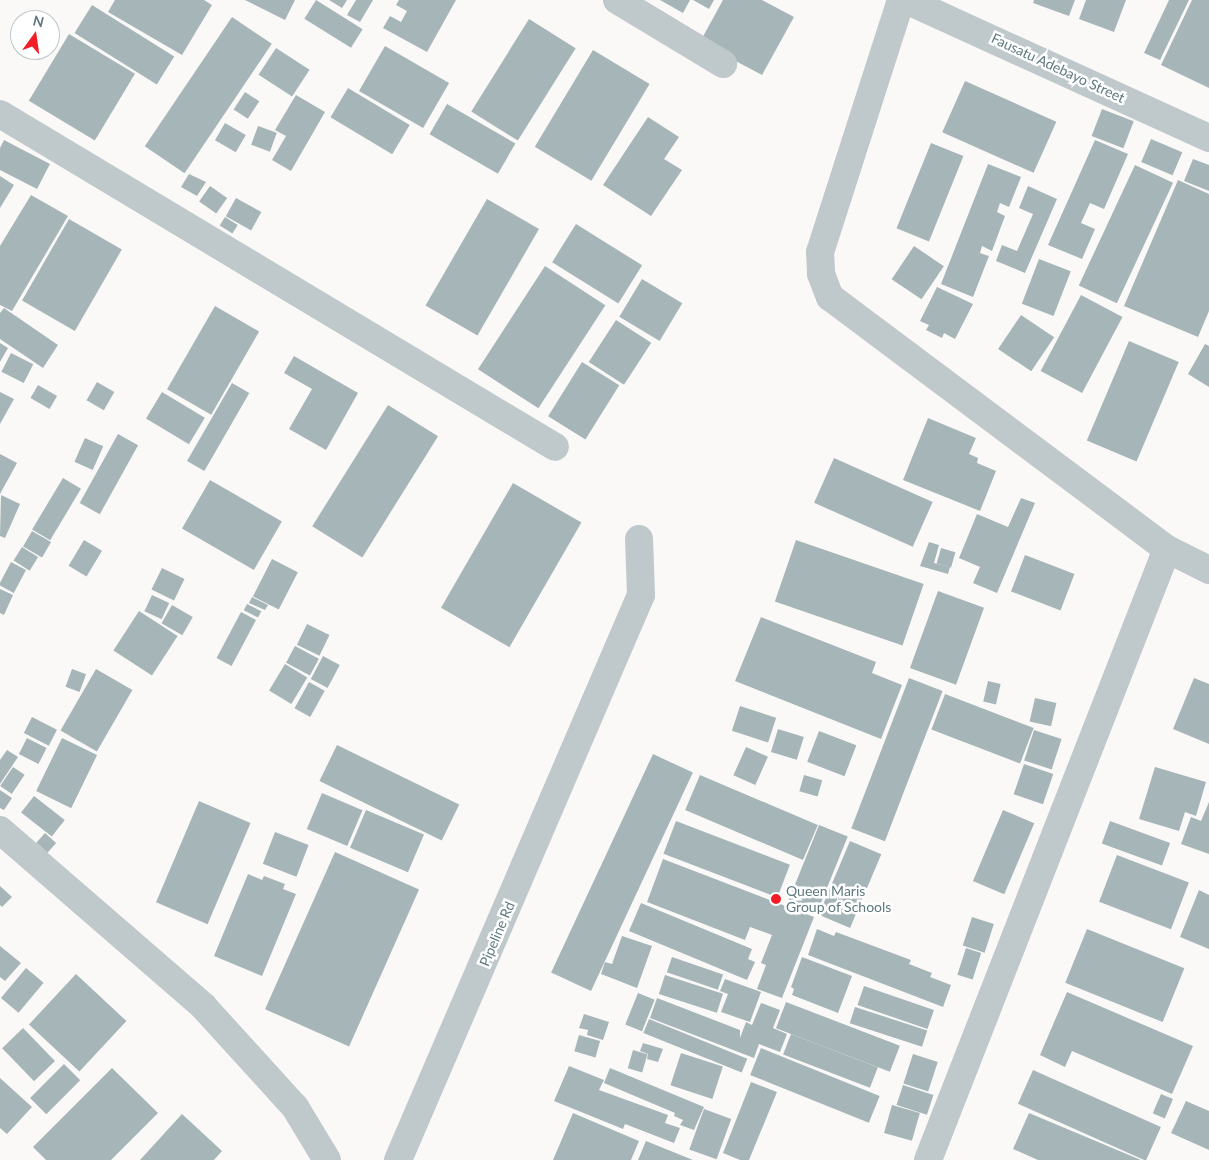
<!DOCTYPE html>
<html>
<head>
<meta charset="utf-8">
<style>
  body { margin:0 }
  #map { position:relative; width:1209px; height:1160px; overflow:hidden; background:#faf9f7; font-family:Lato,sans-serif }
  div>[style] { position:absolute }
  .building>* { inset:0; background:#a6b6b8; transform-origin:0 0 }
  .street>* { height:28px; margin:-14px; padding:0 14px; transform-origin:14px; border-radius:14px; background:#bfc8ca }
  .dots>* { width:14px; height:14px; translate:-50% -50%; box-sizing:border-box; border:2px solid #fff; border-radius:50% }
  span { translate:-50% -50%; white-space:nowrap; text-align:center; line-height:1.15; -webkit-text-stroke:5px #fff; paint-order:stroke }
  .street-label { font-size:14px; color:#5e797f }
  .poi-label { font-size:14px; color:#5e797f }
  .left { translate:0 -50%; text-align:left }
  .north { position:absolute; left:10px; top:10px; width:50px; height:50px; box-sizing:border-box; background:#fff; border:1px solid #bfc9cc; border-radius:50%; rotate:14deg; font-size:14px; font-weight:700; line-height:20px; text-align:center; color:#5e797f }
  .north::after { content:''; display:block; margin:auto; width:18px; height:22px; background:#f41d27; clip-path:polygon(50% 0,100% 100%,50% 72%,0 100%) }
</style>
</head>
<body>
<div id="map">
  <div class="building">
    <i style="clip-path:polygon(115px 0,204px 0,212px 5px,182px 55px,108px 12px)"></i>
    <i style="clip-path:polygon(245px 0,295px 0,285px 20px)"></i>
    <i style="left:316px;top:0;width:55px;height:22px;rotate:32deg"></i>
    <i style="clip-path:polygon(329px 0,347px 0,342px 8px)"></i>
    <i style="clip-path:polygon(356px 0,373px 0,360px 22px,347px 15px)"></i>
    <i style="clip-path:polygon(399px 0,456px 0,427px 52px,383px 28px,390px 16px,401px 22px,407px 11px,396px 5px)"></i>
    <i style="clip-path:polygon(660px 0,690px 0,683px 13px)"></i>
    <i style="clip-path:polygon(693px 0,714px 0,709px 9px)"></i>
    <i style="clip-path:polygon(723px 0,762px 0,794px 17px,762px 75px,700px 42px)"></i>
    <i style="clip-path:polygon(1034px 0,1075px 0,1069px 16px,1033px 3px)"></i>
    <i style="clip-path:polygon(1086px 0,1126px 0,1114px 32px,1079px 19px)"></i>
    <i style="clip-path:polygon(1169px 0,1189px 0,1160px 60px,1144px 53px)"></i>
    <i style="clip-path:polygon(1192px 0,1209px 0,1209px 88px,1161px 65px)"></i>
    <i style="left:92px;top:5px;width:97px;height:33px;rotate:32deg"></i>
    <i style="left:232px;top:17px;width:48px;height:156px;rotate:34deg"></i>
    <i style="left:529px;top:19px;width:55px;height:109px;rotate:32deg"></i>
    <i style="left:69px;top:34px;width:77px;height:78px;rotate:31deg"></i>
    <i style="left:385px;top:46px;width:74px;height:52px;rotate:30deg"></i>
    <i style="left:276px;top:48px;width:40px;height:32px;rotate:33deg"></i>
    <i style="left:593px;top:50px;width:66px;height:113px;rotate:31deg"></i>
    <i style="left:965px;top:81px;width:100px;height:56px;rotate:24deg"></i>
    <i style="left:348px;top:88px;width:72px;height:34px;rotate:31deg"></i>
    <i style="left:245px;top:92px;width:17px;height:21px;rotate:33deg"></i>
    <i style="clip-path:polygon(296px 95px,325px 112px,291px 171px,272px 160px,286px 136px,275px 130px)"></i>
    <i style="left:447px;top:104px;width:79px;height:35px;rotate:30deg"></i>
    <i style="left:1102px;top:109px;width:34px;height:29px;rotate:21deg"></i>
    <i style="clip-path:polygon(648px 117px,679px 137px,664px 159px,682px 170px,651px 216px,603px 185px)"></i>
    <i style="left:225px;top:123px;width:24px;height:20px;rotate:30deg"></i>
    <i style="left:258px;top:126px;width:20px;height:20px;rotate:20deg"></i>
    <i style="left:1151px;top:139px;width:34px;height:25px;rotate:23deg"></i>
    <i style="clip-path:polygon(4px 140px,50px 164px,37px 189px,0 170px,0 148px)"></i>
    <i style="clip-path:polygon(1095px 140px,1128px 154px,1104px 209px,1090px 203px,1081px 223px,1095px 229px,1082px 259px,1048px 245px)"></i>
    <i style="left:931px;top:143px;width:35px;height:92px;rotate:22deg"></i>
    <i style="clip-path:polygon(1193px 159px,1209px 165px,1209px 191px,1184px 181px)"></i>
    <i style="clip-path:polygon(988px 164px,1021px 177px,1009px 207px,1000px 203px,997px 212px,1005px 216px,992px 251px,982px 246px,980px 253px,989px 256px,973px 297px,941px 284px)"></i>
    <i style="left:1135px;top:165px;width:42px;height:133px;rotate:25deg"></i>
    <i style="clip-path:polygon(189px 174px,206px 182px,197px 196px,181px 187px)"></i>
    <i style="clip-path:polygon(0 176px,14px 185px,0 208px)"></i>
    <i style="clip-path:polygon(1178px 180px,1209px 194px,1209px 311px,1198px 337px,1124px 306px)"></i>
    <i style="left:210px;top:186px;width:21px;height:19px;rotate:35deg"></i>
    <i style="clip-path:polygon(1028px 186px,1057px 199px,1025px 273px,996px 261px,1002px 245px,1017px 251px,1033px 214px,1019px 208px)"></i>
    <i style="clip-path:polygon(31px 195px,68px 216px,12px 311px,0 305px,0 246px)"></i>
    <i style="left:236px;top:198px;width:29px;height:21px;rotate:29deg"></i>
    <i style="left:487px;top:199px;width:60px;height:123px;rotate:30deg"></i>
    <i style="left:225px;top:217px;width:15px;height:10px;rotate:32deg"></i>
    <i style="left:69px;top:219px;width:61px;height:94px;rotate:30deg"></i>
    <i style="left:576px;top:224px;width:78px;height:45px;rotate:32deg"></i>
    <i style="left:914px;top:246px;width:36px;height:40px;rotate:34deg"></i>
    <i style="left:1039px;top:259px;width:34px;height:48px;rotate:21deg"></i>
    <i style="left:545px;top:266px;width:72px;height:123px;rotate:33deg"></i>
    <i style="left:642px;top:279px;width:47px;height:44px;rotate:31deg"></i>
    <i style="clip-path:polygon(937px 287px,973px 304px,955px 339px,944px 333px,942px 338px,926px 330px,929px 325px,920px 321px)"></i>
    <i style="left:1081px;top:295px;width:47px;height:86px;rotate:28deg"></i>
    <i style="left:215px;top:306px;width:51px;height:96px;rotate:30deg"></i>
    <i style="clip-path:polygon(4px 308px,58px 345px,43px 368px,0 339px,0 313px)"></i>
    <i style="left:1021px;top:315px;width:40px;height:41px;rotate:34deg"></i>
    <i style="left:616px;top:320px;width:42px;height:50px;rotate:33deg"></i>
    <i style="left:1129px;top:341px;width:54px;height:108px;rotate:23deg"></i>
    <i style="clip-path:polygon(0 343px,8px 348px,0 362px)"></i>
    <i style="clip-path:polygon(1205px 344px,1209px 346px,1209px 387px,1188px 374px)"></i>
    <i style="left:11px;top:353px;width:25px;height:21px;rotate:27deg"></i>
    <i style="clip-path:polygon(294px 356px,358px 393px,326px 450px,289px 429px,312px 389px,284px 373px)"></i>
    <i style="left:582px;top:362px;width:44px;height:64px;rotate:32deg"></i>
    <i style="left:97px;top:382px;width:20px;height:21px;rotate:30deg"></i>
    <i style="left:232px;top:383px;width:20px;height:90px;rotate:30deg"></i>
    <i style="left:38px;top:385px;width:22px;height:15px;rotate:30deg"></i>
    <i style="clip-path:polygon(0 392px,14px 399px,0 424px)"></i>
    <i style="left:162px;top:392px;width:50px;height:31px;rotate:31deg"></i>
    <i style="left:388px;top:405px;width:59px;height:143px;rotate:32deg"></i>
    <i style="clip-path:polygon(928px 418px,976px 438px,969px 454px,978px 458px,977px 463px,996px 471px,980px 511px,903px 480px)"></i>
    <i style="left:118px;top:434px;width:23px;height:79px;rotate:29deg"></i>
    <i style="left:85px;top:438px;width:20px;height:26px;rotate:24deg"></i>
    <i style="clip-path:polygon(0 454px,17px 463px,0 494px)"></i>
    <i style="left:834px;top:458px;width:108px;height:49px;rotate:24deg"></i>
    <i style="left:63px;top:478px;width:21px;height:60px;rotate:31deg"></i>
    <i style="left:210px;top:480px;width:83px;height:56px;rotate:30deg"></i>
    <i style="left:513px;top:483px;width:79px;height:144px;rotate:30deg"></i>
    <i style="clip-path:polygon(1px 495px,20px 504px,5px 538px,0 536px)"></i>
    <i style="clip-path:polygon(1021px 498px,1035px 503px,997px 593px,973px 583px,980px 567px,959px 558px,977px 514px,1008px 527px)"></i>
    <i style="left:32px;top:531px;width:22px;height:18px;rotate:30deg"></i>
    <i style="left:84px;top:540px;width:21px;height:30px;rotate:31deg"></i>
    <i style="left:796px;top:540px;width:135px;height:65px;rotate:19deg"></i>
    <i style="clip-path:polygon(929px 542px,939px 545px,934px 563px,950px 567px,948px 574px,920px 566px)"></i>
    <i style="left:22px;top:547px;width:19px;height:16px;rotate:32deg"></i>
    <i style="left:941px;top:548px;width:15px;height:16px;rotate:16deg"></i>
    <i style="left:1025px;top:555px;width:53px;height:39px;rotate:21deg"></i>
    <i style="left:272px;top:559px;width:29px;height:42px;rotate:27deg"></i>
    <i style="left:11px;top:562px;width:17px;height:26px;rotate:28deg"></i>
    <i style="left:162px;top:568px;width:25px;height:24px;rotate:26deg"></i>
    <i style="clip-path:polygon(0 589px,13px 595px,4px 615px,0 613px)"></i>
    <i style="left:938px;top:591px;width:49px;height:82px;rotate:20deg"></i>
    <i style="left:152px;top:595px;width:19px;height:18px;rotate:25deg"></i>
    <i style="clip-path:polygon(252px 597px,268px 605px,265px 610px,249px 603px)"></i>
    <i style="left:247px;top:604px;width:16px;height:7px;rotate:27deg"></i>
    <i style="left:172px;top:605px;width:24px;height:21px;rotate:30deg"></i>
    <i style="left:139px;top:611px;width:46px;height:47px;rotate:33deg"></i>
    <i style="left:241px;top:612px;width:17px;height:52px;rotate:28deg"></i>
    <i style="clip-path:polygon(761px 617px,876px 662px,872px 673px,902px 685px,881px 739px,735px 681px)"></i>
    <i style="left:307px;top:624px;width:25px;height:23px;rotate:26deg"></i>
    <i style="left:295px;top:646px;width:27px;height:19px;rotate:28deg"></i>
    <i style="left:323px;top:656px;width:19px;height:26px;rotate:28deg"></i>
    <i style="left:285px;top:664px;width:26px;height:31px;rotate:31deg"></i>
    <i style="left:72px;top:669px;width:15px;height:19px;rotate:20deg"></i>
    <i style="left:96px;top:669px;width:42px;height:71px;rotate:30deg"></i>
    <i style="left:909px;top:678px;width:36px;height:161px;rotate:21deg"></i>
    <i style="clip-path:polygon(1194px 678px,1209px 684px,1209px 744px,1173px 729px)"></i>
    <i style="left:988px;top:681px;width:13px;height:21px;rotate:13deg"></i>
    <i style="left:309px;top:682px;width:18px;height:30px;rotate:29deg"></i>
    <i style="left:945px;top:694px;width:95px;height:38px;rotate:21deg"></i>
    <i style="left:1035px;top:698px;width:22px;height:24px;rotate:13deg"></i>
    <i style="left:740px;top:706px;width:38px;height:26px;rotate:18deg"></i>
    <i style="left:32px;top:717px;width:28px;height:18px;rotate:27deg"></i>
    <i style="left:778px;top:729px;width:27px;height:24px;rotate:17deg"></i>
    <i style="left:1034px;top:730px;width:29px;height:32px;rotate:18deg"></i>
    <i style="left:819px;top:731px;width:40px;height:33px;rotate:21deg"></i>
    <i style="left:27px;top:738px;width:22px;height:18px;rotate:27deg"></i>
    <i style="left:62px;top:738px;width:39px;height:59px;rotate:26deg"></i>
    <i style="left:337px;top:745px;width:136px;height:40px;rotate:26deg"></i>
    <i style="left:746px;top:747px;width:24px;height:31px;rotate:24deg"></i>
    <i style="clip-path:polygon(7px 750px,18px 757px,0 784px,0 760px)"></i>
    <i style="left:653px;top:754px;width:44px;height:241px;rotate:25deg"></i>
    <i style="left:1024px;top:764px;width:31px;height:32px;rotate:19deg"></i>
    <i style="left:13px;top:767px;width:14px;height:23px;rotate:34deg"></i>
    <i style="clip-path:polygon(1155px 767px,1206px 782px,1196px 816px,1185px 812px,1179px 831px,1139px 819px)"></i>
    <i style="left:700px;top:775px;width:128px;height:38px;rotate:23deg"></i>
    <i style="left:804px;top:775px;width:19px;height:17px;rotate:16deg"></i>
    <i style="clip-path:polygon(0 790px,12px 798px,4px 810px,0 808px)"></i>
    <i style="left:322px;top:793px;width:44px;height:39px;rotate:23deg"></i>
    <i style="left:34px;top:796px;width:39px;height:21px;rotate:38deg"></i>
    <i style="left:199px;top:801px;width:56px;height:110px;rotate:23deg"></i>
    <i style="clip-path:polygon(1209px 802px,1209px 854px,1181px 844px,1191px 817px,1201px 821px)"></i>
    <i style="left:366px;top:810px;width:63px;height:41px;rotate:23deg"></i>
    <i style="left:1003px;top:810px;width:34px;height:77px;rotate:23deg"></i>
    <i style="left:676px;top:821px;width:122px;height:35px;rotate:21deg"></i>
    <i style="left:1110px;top:821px;width:64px;height:24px;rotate:20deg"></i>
    <i style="left:819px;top:825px;width:31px;height:83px;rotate:22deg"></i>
    <i style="left:275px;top:832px;width:36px;height:34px;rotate:21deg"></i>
    <i style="left:45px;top:833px;width:15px;height:13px;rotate:42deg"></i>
    <i style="left:850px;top:841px;width:34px;height:80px;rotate:23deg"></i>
    <i style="left:335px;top:852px;width:92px;height:172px;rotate:24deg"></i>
    <i style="left:1117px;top:855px;width:77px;height:50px;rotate:21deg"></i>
    <i style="clip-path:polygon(663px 859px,814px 917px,782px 998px,757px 989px,766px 965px,761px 963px,772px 935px,750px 927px,745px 940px,647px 902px)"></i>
    <i style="clip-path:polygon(248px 874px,262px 880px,264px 876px,285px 884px,283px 889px,296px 894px,262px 976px,214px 956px)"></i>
    <i style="clip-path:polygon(0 886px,12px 897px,2px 907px,0 905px)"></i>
    <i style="clip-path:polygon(1199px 890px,1209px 895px,1209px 949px,1180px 937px)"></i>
    <i style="clip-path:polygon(641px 903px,752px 949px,748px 959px,755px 962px,747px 980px,629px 931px)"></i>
    <i style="left:972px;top:917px;width:23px;height:30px;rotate:18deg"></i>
    <i style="clip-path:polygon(817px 929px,834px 936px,836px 932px,911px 960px,909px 964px,932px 973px,930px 977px,951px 985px,943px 1007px,808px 955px)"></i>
    <i style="left:1087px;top:929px;width:105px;height:58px;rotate:22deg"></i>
    <i style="clip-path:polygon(622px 936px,652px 946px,637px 988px,601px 974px,605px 962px,612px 964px)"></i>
    <i style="clip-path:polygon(0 946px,21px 963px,5px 981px,0 977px)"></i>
    <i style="left:966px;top:948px;width:16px;height:28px;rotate:18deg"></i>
    <i style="left:672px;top:957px;width:54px;height:16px;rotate:19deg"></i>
    <i style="clip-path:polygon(802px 957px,852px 976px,838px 1013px,792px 995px,794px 989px,791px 987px)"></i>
    <i style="left:26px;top:968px;width:23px;height:39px;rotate:40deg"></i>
    <i style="left:76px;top:974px;width:69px;height:69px;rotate:43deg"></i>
    <i style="left:665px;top:975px;width:61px;height:20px;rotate:18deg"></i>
    <i style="clip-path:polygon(725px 979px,761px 992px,750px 1022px,721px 1012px,728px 994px,720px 991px)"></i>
    <i style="left:864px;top:986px;width:74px;height:20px;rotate:19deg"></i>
    <i style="clip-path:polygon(1067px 992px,1193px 1046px,1172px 1094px,1072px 1051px,1065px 1067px,1040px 1055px)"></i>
    <i style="left:638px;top:993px;width:18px;height:34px;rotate:22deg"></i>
    <i style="clip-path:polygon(657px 998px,740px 1030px,740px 1038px,746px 1022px,752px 1025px,761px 1003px,780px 1010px,773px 1028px,787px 1034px,780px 1052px,759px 1044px,754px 1058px,650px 1018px)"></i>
    <i style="left:786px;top:1002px;width:122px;height:28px;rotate:21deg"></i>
    <i style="left:855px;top:1007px;width:76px;height:17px;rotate:18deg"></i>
    <i style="clip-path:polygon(584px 1014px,609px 1022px,603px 1040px,587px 1035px,588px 1030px,579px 1028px)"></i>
    <i style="left:649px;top:1019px;width:106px;height:15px;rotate:22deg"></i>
    <i style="left:23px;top:1028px;width:46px;height:29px;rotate:46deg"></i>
    <i style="left:791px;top:1034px;width:93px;height:22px;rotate:21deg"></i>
    <i style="left:579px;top:1035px;width:22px;height:17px;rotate:16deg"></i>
    <i style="clip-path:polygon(643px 1043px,663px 1049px,658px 1062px,647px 1059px,648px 1054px,640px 1051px)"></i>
    <i style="left:761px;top:1048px;width:128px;height:29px;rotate:22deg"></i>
    <i style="left:633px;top:1050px;width:15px;height:19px;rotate:16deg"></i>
    <i style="left:681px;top:1053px;width:44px;height:34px;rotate:18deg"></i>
    <i style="left:913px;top:1054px;width:26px;height:31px;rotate:18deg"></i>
    <i style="left:64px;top:1064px;width:23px;height:48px;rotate:45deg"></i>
    <i style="clip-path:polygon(569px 1066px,604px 1080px,599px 1090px,668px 1115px,665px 1123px,680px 1128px,674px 1143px,625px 1124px,623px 1129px,554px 1101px)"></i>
    <i style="clip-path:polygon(112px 1068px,158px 1113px,111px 1160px,46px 1160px,33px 1147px)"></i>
    <i style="clip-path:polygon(610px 1068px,704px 1107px,694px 1130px,680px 1125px,683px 1120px,674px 1116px,675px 1113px,604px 1083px)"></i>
    <i style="left:1033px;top:1070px;width:140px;height:37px;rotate:24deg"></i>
    <i style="clip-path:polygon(0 1078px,32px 1107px,7px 1134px,0 1128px)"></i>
    <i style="clip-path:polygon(751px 1082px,777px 1092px,749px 1160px,740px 1160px,723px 1153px)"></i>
    <i style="left:903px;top:1085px;width:32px;height:21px;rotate:18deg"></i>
    <i style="left:1161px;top:1094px;width:13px;height:21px;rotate:23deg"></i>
    <i style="clip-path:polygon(1186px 1101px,1209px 1111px,1209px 1150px,1171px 1133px)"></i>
    <i style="left:892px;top:1105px;width:29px;height:29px;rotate:16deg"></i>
    <i style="left:704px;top:1109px;width:29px;height:43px;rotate:20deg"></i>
    <i style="clip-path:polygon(573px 1113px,639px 1141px,631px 1160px,553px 1160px)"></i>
    <i style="clip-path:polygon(1029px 1113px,1141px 1160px,1038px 1160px,1013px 1149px)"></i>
    <i style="clip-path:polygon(182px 1114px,222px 1151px,214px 1160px,140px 1160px)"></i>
    <i style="clip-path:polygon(646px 1141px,693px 1160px,638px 1160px)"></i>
  </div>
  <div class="street">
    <i style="left:617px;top:0;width:124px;rotate:31.1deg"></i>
    <i style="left:901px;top:0;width:265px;rotate:107.8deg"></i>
    <i style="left:820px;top:252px;width:22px;rotate:87deg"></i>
    <i style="left:821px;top:274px;width:25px;rotate:69deg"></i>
    <i style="left:830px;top:297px;width:421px;rotate:36.8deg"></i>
    <i style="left:1167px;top:549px;width:47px;rotate:26.6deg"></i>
    <i style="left:906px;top:0;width:333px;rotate:24.5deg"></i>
    <i style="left:0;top:114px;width:647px;rotate:30.96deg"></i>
    <i style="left:0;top:830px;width:269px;rotate:40.9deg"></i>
    <i style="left:203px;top:1006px;width:137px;rotate:47.7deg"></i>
    <i style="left:295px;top:1107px;width:62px;rotate:58.9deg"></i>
    <i style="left:398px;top:1160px;width:615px;rotate:-66.73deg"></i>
    <i style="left:641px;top:595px;width:56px;rotate:-92deg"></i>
    <i style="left:928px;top:1160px;width:656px;rotate:-68.64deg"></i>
  </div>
  <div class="dots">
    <i style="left:776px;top:899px;background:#f41d27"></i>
  </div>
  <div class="street-label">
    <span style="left:1058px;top:68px;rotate:25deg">Fausatu Adebayo Street</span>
    <span style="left:497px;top:934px;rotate:-67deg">Pipeline Rd</span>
  </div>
  <div class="poi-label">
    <span class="left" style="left:786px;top:899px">Queen Maris<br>Group of Schools</span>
  </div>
  <div class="north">N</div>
</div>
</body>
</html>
